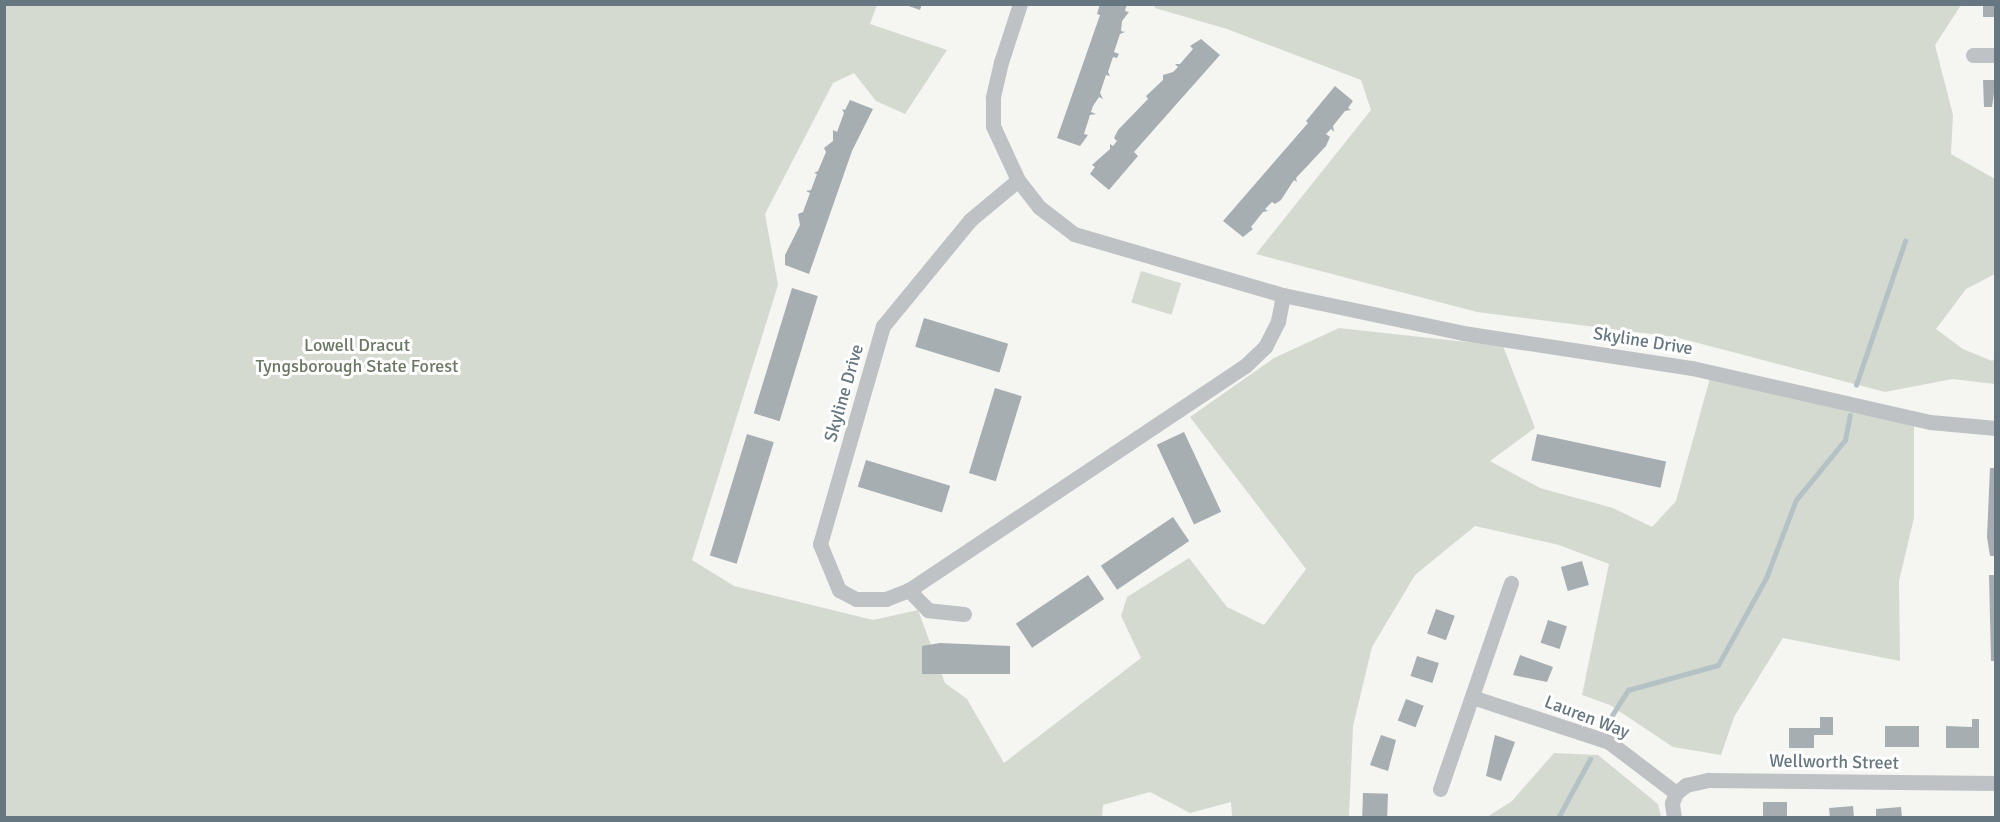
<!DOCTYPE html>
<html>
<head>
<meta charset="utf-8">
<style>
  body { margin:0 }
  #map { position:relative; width:2000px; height:822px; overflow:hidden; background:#f5f5f2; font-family:Signika,sans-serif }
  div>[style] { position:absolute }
  .green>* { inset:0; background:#d5dad1; transform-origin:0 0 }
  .stream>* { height:4.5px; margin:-2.25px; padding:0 2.25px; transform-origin:2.25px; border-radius:2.25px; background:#b5c2c5 }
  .building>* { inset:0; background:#a6aeb2; transform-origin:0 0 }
  .minor>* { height:15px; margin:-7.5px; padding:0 7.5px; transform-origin:7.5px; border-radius:7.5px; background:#bec2c5 }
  span { translate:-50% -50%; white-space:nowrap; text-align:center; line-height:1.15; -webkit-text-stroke:6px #fff; paint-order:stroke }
  .street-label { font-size:18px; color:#667781 }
  .park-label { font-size:18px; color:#6a7864 }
  .frame { position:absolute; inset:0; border:6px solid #667781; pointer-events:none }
</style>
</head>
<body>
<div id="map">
  <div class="green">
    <i style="clip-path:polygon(4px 5px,877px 5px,870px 24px,947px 50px,905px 114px,876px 101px,854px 73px,833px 83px,765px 214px,778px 285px,692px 560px,734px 586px,873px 620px,918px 610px,945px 683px,967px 699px,1004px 763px,1141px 658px,1121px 616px,1127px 597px,1189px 558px,1227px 607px,1264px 625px,1306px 569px,1190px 417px,1274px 358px,1339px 328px,1503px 346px,1535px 428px,1490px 461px,1540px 488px,1613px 508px,1652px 527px,1676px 501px,1710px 378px,1914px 426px,1914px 518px,1899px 581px,1900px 661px,1783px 638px,1734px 717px,1721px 755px,1673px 747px,1610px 705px,1582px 695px,1609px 564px,1559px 545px,1475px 526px,1415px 575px,1372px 647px,1353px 726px,1349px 817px,1232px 817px,1231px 802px,1190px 813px,1150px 792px,1103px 805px,1102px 818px,5px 817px)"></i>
    <i style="clip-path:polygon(1154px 5px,1961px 5px,1935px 45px,1953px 115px,1951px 154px,1995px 179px,1995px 274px,1966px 289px,1936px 329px,1963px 349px,1992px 361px,1995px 358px,1995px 384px,1952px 379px,1885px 392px,1675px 337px,1477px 312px,1256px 254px,1371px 110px,1361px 80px,1227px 29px,1155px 8px)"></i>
    <i style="left:1141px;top:271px;width:42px;height:33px;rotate:17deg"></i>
    <i style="clip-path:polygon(1554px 753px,1598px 755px,1658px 804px,1661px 817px,1487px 817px,1512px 801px)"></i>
  </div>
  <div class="stream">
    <i style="left:1856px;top:385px;width:152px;rotate:-71.2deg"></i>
    <i style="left:1604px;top:728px;width:45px;rotate:-57.7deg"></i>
    <i style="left:1628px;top:690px;width:93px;rotate:-15.5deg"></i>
    <i style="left:1718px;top:665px;width:99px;rotate:-61.1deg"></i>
    <i style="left:1766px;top:578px;width:84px;rotate:-69deg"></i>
    <i style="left:1796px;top:500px;width:77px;rotate:-50.8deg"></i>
    <i style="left:1845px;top:440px;width:25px;rotate:-79deg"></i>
    <i style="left:1558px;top:818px;width:67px;rotate:-61.5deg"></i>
  </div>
  <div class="building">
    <i style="clip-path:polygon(903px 4px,922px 4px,920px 10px)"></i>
    <i style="clip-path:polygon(1100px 4px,1127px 4px,1125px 11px,1129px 12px,1122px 21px,1121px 31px,1125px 32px,1120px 34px,1114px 52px,1119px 54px,1117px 58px,1113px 57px,1108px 72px,1110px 76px,1106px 75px,1100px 93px,1103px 99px,1099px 97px,1093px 106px,1091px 112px,1096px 114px,1090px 115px,1084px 134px,1088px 135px,1080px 146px,1057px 138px,1100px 15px,1097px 14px)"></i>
    <i style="left:1983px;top:4px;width:13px;height:13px"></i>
    <i style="clip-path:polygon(1201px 39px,1220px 55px,1134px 152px,1138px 156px,1109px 190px,1090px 174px,1095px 167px,1092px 165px,1110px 149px,1110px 144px,1113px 146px,1117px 141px,1114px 138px,1118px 130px,1148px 99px,1146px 96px,1163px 80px,1163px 75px,1173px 72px,1178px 67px,1175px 64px,1180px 64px,1193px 49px,1190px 46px)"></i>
    <i style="clip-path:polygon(1983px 80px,1996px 80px,1992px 107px,1984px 107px)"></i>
    <i style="clip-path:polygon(1335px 86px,1353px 101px,1348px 108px,1351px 110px,1345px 111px,1333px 126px,1334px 132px,1331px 129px,1326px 134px,1330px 137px,1326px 146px,1296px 178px,1297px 182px,1294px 180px,1281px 200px,1275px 204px,1272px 202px,1265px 209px,1268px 211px,1263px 212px,1251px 227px,1253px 229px,1243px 237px,1223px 221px,1308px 123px,1306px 121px)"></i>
    <i style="clip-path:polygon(850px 100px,873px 109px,852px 151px,809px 274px,785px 265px,785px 255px,800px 225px,798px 214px,803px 212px,810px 193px,806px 191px,811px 190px,817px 174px,814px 173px,818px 171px,826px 152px,824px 148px,833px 141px,833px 130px,837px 132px,844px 113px,842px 109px,845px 110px)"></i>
    <i style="left:792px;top:288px;width:27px;height:131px;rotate:17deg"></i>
    <i style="left:924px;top:318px;width:88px;height:30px;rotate:17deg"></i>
    <i style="left:995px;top:388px;width:28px;height:89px;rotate:17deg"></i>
    <i style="left:1184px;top:432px;width:88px;height:30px;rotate:65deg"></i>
    <i style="left:747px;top:434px;width:28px;height:127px;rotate:17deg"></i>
    <i style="left:1537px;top:434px;width:132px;height:27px;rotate:12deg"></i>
    <i style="left:866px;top:460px;width:88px;height:28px;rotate:17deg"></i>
    <i style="clip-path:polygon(1990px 468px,1996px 468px,1996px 556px,1990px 556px,1987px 537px)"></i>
    <i style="left:1173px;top:517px;width:29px;height:87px;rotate:56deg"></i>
    <i style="left:1582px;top:561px;width:25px;height:22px;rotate:74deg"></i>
    <i style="left:1088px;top:575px;width:29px;height:87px;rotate:56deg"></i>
    <i style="clip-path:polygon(1989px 575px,1996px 575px,1996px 661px,1991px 661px)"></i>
    <i style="left:1436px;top:609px;width:20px;height:26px;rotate:20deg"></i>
    <i style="left:1548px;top:620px;width:20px;height:24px;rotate:18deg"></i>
    <i style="clip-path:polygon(940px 643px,1010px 646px,1010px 674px,922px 674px,922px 646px)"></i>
    <i style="clip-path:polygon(1520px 655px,1553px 667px,1547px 682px,1513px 675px)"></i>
    <i style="left:1417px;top:656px;width:23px;height:21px;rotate:18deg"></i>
    <i style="left:1406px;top:699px;width:19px;height:23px;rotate:21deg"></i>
    <i style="clip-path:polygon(1820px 717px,1833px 717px,1833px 735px,1814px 735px,1814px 748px,1789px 748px,1789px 728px,1820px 728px)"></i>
    <i style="clip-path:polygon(1972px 719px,1979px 719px,1979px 748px,1946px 748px,1946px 726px,1972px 727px)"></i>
    <i style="left:1919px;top:726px;width:21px;height:34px;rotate:90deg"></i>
    <i style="clip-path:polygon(1381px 735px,1396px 740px,1388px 771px,1370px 765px)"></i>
    <i style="clip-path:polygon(1495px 735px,1515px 742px,1501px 781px,1486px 776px)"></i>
    <i style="left:1363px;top:793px;width:25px;height:25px;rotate:2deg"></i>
    <i style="left:1787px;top:802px;width:16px;height:24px;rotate:90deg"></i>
    <i style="left:1853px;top:806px;width:12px;height:24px;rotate:85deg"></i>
    <i style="clip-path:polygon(1901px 807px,1902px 818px,1876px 818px,1876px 809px)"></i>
  </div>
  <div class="minor">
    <i style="left:1020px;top:4px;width:61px;rotate:108.1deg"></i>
    <i style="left:1001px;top:62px;width:37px;rotate:103deg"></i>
    <i style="left:993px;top:98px;width:28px;rotate:90deg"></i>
    <i style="left:993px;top:126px;width:60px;rotate:65.2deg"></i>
    <i style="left:1018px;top:180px;width:34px;rotate:52deg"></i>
    <i style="left:1039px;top:207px;width:44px;rotate:37.6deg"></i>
    <i style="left:1074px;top:234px;width:218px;rotate:16.3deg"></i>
    <i style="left:1283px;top:295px;width:184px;rotate:11.9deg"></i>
    <i style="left:1463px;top:333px;width:232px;rotate:8.7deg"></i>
    <i style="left:1692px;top:368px;width:244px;rotate:12.8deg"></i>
    <i style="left:1930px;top:422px;width:66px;rotate:5.2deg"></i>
    <i style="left:1973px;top:55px;width:23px"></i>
    <i style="left:909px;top:590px;width:404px;rotate:-33.7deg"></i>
    <i style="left:1245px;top:366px;width:28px;rotate:-44deg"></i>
    <i style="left:1265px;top:347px;width:29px;rotate:-63deg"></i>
    <i style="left:1278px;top:321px;width:26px;rotate:-79deg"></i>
    <i style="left:964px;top:614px;width:36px;rotate:-174deg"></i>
    <i style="left:928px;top:610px;width:28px;rotate:-134deg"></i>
    <i style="left:909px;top:590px;width:25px;rotate:159deg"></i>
    <i style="left:886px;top:599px;width:30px;rotate:180deg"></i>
    <i style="left:856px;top:599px;width:19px;rotate:-152deg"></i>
    <i style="left:839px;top:590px;width:50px;rotate:-112.4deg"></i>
    <i style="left:820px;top:544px;width:227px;rotate:-73.9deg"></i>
    <i style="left:883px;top:326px;width:137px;rotate:-50.6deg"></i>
    <i style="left:970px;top:220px;width:62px;rotate:-39.8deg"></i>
    <i style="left:1472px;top:697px;width:144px;rotate:18.2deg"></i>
    <i style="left:1609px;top:742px;width:84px;rotate:37.3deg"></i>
    <i style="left:1440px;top:789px;width:218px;rotate:-71deg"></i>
    <i style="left:1674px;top:818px;width:15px;rotate:-98deg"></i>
    <i style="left:1672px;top:803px;width:11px;rotate:-68deg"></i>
    <i style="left:1676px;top:793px;width:13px;rotate:-39deg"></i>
    <i style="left:1686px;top:785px;width:23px;rotate:-13deg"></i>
    <i style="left:1708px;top:780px;width:288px;rotate:0.6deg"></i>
  </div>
  <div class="street-label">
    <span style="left:1643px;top:341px;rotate:9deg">Skyline Drive</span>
    <span style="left:844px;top:393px;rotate:-74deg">Skyline Drive</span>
    <span style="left:1587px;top:717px;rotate:21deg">Lauren Way</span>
    <span style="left:1834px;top:762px;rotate:1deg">Wellworth Street</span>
  </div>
  <div class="park-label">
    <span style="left:357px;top:356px">Lowell Dracut<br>Tyngsborough State Forest</span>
  </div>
  <div class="frame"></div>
</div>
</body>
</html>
